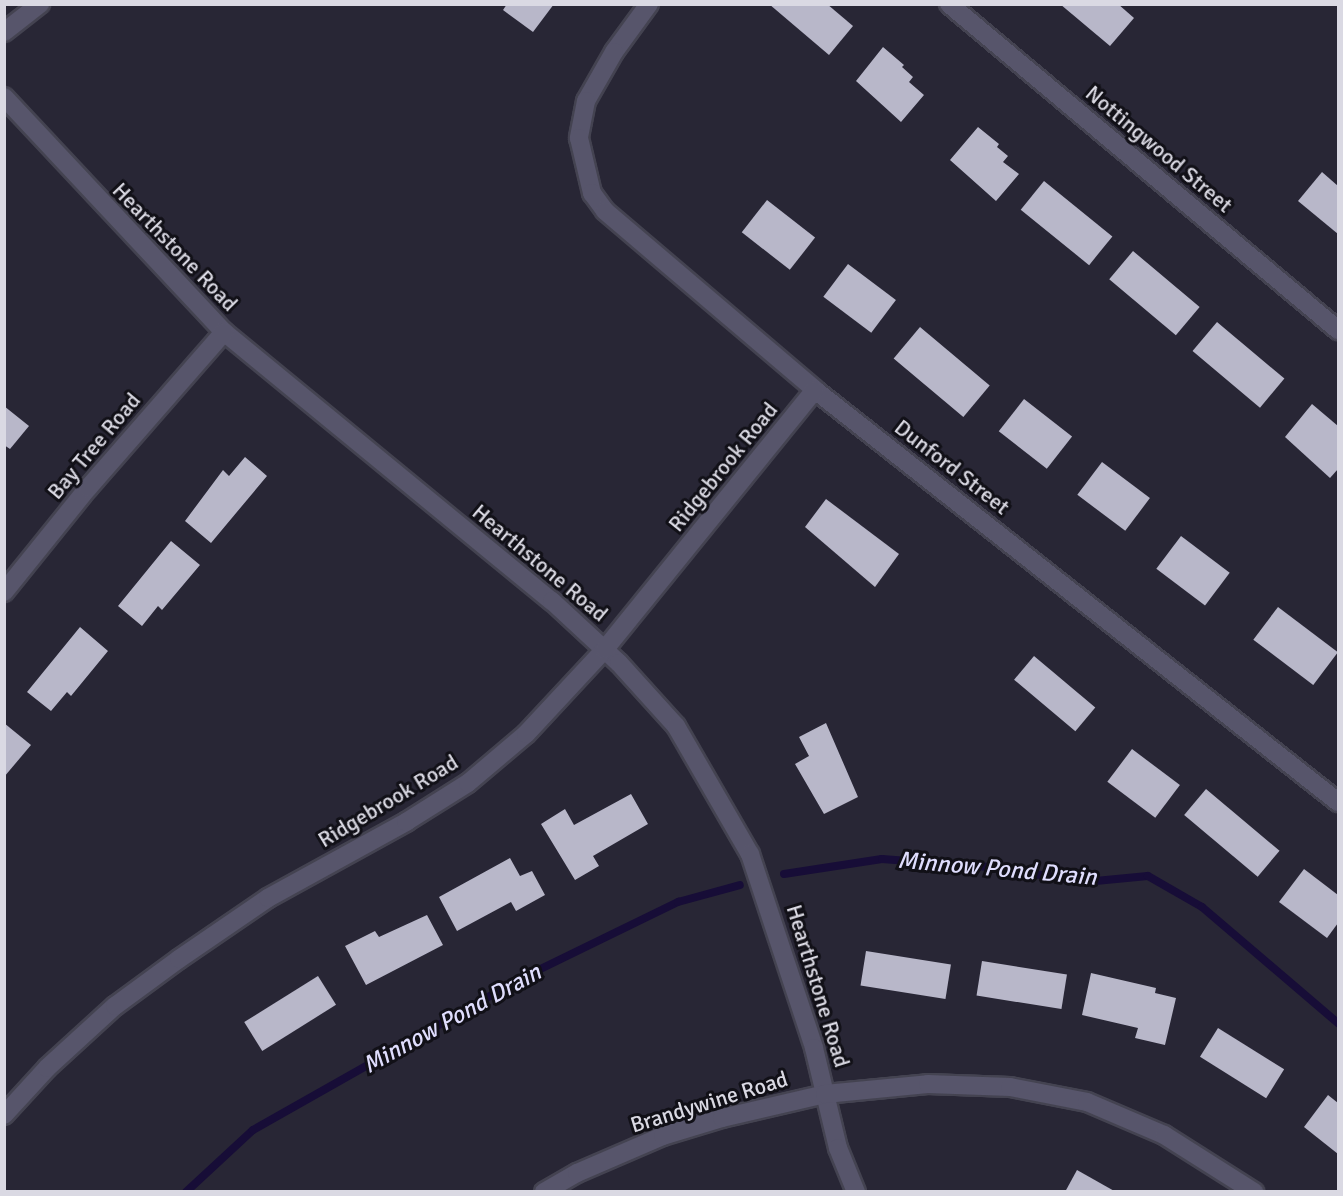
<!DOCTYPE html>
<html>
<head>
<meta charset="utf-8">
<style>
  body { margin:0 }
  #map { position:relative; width:1343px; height:1196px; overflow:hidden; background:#282635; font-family:Signika,sans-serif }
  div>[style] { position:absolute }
  .stream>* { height:8px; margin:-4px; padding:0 4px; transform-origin:4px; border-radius:4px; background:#170d37 }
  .building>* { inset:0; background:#b8b7c9; transform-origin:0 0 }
  .roads { filter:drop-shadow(2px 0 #444351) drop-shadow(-2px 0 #444351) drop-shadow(0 2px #444351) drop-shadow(0 -2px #444351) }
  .minor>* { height:18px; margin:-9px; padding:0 9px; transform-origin:9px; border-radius:9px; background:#57556b }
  span { translate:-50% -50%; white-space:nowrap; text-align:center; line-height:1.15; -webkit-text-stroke:6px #111017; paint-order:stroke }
  .street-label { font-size:22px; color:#dad9e3 }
  .water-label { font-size:24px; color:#dfddfd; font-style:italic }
  .frame { position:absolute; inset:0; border:6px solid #dad9e3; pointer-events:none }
</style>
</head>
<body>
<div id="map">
  <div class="stream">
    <i style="left:784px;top:874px;width:99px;rotate:-8.7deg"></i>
    <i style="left:882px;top:859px;width:108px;rotate:4.2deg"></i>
    <i style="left:990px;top:867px;width:96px;rotate:9deg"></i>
    <i style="left:1085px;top:882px;width:63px;rotate:-5.4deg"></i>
    <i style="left:1148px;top:876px;width:62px;rotate:29.9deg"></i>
    <i style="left:1202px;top:907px;width:179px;rotate:40.5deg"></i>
    <i style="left:186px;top:1192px;width:91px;rotate:-42.8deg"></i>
    <i style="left:253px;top:1130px;width:309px;rotate:-29.5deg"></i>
    <i style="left:522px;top:978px;width:174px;rotate:-26deg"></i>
    <i style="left:678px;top:902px;width:64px;rotate:-15.3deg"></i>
  </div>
  <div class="building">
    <i style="clip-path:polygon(507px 4px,554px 4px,533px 32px,503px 10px)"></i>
    <i style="clip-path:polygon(769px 4px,827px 4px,853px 26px,829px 55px)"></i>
    <i style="clip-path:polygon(1060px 4px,1118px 4px,1134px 18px,1110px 46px)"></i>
    <i style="clip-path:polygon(883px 47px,904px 65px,902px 67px,913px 77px,909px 82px,924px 95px,901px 122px,856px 81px)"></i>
    <i style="clip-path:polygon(978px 127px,999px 144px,997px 147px,1008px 156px,1003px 162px,1019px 174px,996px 201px,950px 160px)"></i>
    <i style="clip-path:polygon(1322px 172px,1338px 186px,1338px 234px,1298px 201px)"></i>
    <i style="left:1044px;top:181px;width:88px;height:37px;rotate:39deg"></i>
    <i style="left:767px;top:200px;width:61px;height:41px;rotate:38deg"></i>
    <i style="left:1133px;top:251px;width:87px;height:37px;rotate:40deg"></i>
    <i style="left:848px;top:264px;width:60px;height:41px;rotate:37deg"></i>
    <i style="left:1217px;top:322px;width:88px;height:38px;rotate:40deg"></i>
    <i style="left:920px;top:327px;width:91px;height:41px;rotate:40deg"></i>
    <i style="left:1024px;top:399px;width:61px;height:41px;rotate:38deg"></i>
    <i style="clip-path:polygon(1312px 404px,1338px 426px,1338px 469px,1330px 478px,1285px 437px)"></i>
    <i style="clip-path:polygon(4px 406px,29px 426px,10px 449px,4px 445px)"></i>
    <i style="clip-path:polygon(245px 457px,267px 476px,211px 543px,185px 521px,223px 470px,229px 476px)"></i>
    <i style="left:1102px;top:462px;width:60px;height:41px;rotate:37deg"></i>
    <i style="clip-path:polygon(826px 499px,899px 554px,875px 587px,805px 527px)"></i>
    <i style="left:1181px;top:536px;width:61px;height:41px;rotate:37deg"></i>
    <i style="clip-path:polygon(171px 541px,200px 565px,162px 610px,158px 606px,142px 626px,118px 606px)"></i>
    <i style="left:1278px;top:607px;width:75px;height:41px;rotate:37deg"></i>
    <i style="clip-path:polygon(80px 627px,108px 651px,71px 696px,67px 692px,51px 711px,27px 692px)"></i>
    <i style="left:1034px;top:656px;width:80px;height:31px;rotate:40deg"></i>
    <i style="clip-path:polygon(4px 723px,31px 745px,4px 777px)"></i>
    <i style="clip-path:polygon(826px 723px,858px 797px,824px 814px,795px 764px,809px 756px,799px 737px)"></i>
    <i style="left:1132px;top:749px;width:60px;height:41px;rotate:37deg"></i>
    <i style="left:1206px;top:789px;width:96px;height:34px;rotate:40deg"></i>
    <i style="clip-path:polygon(631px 794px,648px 824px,593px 856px,599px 866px,575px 880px,541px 824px,565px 809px,574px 825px)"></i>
    <i style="clip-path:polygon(510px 858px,520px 876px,532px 871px,545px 895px,516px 911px,511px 902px,457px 931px,439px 897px)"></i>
    <i style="clip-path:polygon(1304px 869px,1338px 895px,1338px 923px,1327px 938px,1279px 902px)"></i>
    <i style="clip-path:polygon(427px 915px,443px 945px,366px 985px,345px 946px,375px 931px,379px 937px)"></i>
    <i style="left:866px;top:951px;width:86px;height:35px;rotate:9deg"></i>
    <i style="left:982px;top:961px;width:86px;height:35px;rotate:9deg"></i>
    <i style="clip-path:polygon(1091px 973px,1156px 988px,1155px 993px,1176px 998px,1165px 1045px,1135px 1038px,1138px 1028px,1082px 1015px)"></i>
    <i style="left:318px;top:976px;width:34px;height:87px;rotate:58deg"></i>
    <i style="left:1218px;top:1028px;width:78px;height:34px;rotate:32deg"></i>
    <i style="clip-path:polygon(1328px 1095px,1338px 1103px,1338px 1154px,1304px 1127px)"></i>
    <i style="clip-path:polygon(1077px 1170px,1116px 1192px,1065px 1192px)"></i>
  </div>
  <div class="roads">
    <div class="minor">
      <i style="left:649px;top:4px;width:59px;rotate:126.1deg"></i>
      <i style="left:614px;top:52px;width:56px;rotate:119.7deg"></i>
      <i style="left:586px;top:101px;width:38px;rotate:101deg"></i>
      <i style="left:579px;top:138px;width:57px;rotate:76.7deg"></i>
      <i style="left:592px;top:193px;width:22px;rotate:54deg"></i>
      <i style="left:605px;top:211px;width:276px;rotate:40.4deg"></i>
      <i style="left:815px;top:390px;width:666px;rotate:38.23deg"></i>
      <i style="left:949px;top:4px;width:508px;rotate:39.96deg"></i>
      <i style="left:4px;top:32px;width:46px;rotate:-37.9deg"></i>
      <i style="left:4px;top:97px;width:322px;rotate:46.9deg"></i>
      <i style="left:224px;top:332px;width:424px;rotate:39.4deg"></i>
      <i style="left:552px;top:601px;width:91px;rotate:42.8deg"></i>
      <i style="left:619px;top:663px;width:85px;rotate:47.9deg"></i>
      <i style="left:676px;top:726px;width:148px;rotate:60deg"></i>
      <i style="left:750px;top:854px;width:204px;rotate:71.7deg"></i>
      <i style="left:814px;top:1048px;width:103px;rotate:76.5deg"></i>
      <i style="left:838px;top:1148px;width:48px;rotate:67.8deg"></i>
      <i style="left:4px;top:592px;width:134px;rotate:-51.1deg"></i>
      <i style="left:88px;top:488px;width:207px;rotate:-48.9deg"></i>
      <i style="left:4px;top:1115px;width:64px;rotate:-47.5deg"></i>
      <i style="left:47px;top:1068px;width:92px;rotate:-42.4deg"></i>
      <i style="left:115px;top:1006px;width:79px;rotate:-36.3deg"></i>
      <i style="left:179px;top:959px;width:108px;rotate:-34.4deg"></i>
      <i style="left:268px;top:898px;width:158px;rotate:-28.8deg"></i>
      <i style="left:406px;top:822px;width:73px;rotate:-32.2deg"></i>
      <i style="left:468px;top:783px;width:76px;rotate:-40.2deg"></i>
      <i style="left:526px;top:734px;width:116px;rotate:-47.1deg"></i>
      <i style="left:605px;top:649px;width:333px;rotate:-51deg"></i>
      <i style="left:544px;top:1192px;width:38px;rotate:-30deg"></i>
      <i style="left:577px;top:1173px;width:94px;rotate:-23.3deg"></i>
      <i style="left:663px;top:1136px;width:62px;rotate:-17deg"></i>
      <i style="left:722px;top:1118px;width:106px;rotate:-13.1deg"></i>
      <i style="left:825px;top:1094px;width:103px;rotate:-5.5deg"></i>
      <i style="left:928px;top:1084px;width:82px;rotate:2.1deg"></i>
      <i style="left:1010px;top:1087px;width:78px;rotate:11deg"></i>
      <i style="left:1087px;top:1102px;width:84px;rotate:23.2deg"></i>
      <i style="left:1164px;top:1135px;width:107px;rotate:32.3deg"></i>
    </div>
  </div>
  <div class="street-label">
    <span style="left:1159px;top:149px;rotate:40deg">Nottingwood Street</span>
    <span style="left:175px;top:247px;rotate:46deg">Hearthstone Road</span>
    <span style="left:94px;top:446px;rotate:-50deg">Bay Tree Road</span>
    <span style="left:723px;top:467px;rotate:-51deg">Ridgebrook Road</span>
    <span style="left:952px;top:467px;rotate:38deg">Dunford Street</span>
    <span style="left:540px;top:563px;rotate:40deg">Hearthstone Road</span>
    <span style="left:388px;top:801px;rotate:-31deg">Ridgebrook Road</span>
    <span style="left:818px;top:986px;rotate:73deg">Hearthstone Road</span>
    <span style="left:709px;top:1102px;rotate:-17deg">Brandywine Road</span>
  </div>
  <div class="water-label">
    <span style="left:997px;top:869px;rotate:5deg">Minnow Pond Drain</span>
    <span style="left:452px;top:1019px;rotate:-29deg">Minnow Pond Drain</span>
  </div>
  <div class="frame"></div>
</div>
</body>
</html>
